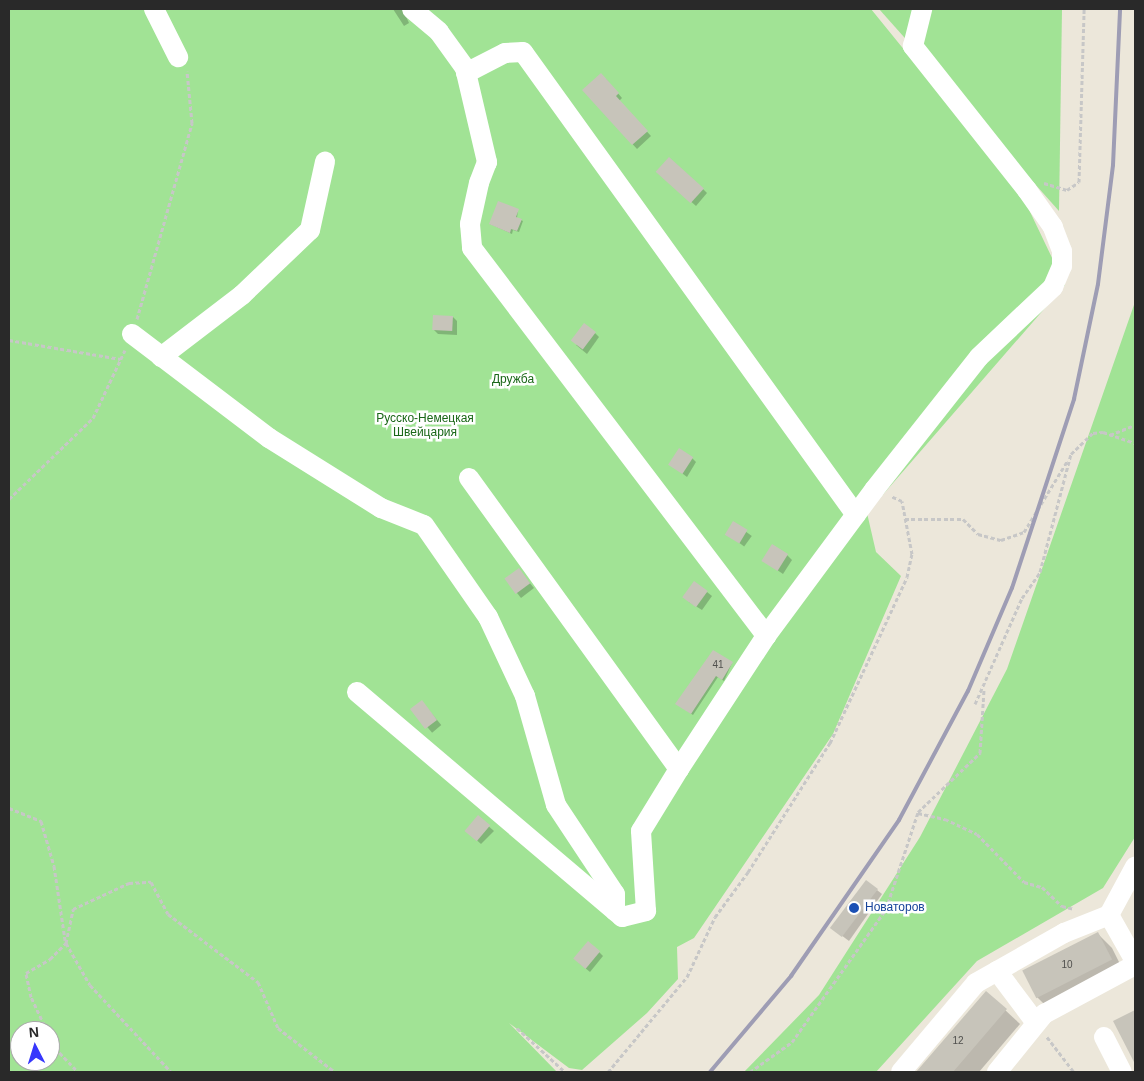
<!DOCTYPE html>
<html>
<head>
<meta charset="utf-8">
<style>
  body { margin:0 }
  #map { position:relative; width:1144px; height:1081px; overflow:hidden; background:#ece7da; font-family:Arial,sans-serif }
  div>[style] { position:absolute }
  .green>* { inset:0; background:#a1e395 }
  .shadow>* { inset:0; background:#0003; transform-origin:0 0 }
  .building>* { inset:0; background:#c7c4ba; transform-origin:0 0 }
  .path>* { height:3px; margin-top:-1.5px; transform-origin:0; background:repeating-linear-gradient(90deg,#c7c7c7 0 4px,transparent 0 6.5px) }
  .minor>* { height:20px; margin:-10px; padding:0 10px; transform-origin:10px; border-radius:10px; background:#fff }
  .rail>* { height:4px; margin:-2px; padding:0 2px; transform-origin:2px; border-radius:2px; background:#9e9db4 }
  .dots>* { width:14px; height:14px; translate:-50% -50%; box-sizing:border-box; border:2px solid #fff; border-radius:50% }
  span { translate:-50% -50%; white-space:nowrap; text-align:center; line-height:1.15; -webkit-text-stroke:5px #fff; paint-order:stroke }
  .number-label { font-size:10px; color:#50504d }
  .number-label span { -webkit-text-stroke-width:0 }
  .park-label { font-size:12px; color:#1a6718 }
  .transit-label { font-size:12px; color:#164399 }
  .left { translate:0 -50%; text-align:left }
  .frame { position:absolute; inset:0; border:10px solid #292929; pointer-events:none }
  .north { position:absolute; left:10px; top:1021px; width:50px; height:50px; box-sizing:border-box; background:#fff; border:1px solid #a9a9a9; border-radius:50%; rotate:355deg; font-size:14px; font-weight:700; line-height:20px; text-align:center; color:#292929 }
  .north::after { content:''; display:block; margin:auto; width:18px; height:22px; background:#3737fc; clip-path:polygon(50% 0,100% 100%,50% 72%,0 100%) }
</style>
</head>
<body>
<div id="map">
  <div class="green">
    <i style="clip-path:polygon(evenodd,9px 9px,871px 9px,1022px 195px,1065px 285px,867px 513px,876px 552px,901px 576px,833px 734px,694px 938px,677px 947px,678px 979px,647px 1013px,582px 1070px,569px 1068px,509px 1023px,557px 1072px,9px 1072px,9px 9px,20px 1031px,50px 1031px,50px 1061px,20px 1061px,20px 1031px)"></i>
    <i style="clip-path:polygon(879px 9px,1062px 9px,1059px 211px)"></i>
    <i style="clip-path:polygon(1135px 302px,1135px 837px,1103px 888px,977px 961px,876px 1072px,744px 1072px,819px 995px,920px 837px,1007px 669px)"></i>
  </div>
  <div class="shadow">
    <i style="clip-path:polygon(393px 9px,406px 9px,404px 12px,409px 23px,404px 26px)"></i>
    <i style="clip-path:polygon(606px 79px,622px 98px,619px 101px,651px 136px,637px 149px,583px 90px)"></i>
    <i style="clip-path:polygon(662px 176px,703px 189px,707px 193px,696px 206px)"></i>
    <i style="clip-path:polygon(518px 210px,517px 218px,523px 221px,519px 232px,513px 230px,512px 234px,490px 224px)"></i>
    <i style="clip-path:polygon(453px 317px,457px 321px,457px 335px,438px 334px,434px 330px)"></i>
    <i style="clip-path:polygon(595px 333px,599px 337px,587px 354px,576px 345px)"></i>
    <i style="clip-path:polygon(692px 458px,696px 462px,687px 477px,670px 464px)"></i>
    <i style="left:734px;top:523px;width:22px;height:13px;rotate:36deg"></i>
    <i style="clip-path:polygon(787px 555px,792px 560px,783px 574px,764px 561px)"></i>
    <i style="clip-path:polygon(519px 570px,534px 588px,521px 598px,517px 593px)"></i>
    <i style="clip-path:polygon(707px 592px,712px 596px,702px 610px,689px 602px)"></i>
    <i style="clip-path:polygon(732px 663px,724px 681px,718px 677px,693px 715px,677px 704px)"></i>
    <i style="left:422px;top:702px;width:30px;height:12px;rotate:50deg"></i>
    <i style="clip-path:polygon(478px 817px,494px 831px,481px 844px,471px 835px)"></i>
    <i style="clip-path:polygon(877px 890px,882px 894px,849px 941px,833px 929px)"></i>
    <i style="clip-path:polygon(1098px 934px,1112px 948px,1125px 974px,1051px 1011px,1037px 997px)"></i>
    <i style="clip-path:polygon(599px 952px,603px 956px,590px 972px,579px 963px)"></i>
    <i style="clip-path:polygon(986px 992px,1020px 1024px,979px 1072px,918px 1072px)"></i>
    <i style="clip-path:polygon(1135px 1011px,1135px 1062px,1115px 1022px)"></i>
  </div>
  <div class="building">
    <i style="clip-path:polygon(601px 73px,619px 93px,616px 96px,648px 131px,632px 145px,582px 90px)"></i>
    <i style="left:669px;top:157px;width:47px;height:20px;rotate:42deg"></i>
    <i style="clip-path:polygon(498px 201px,519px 209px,516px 217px,522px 219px,517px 231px,511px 229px,510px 233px,489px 224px)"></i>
    <i style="left:433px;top:315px;width:20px;height:15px;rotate:3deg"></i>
    <i style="left:584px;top:323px;width:15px;height:22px;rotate:37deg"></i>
    <i style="left:679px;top:448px;width:17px;height:20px;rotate:33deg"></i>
    <i style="left:733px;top:521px;width:17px;height:16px;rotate:31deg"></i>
    <i style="left:772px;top:544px;width:19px;height:20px;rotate:32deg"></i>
    <i style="left:519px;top:568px;width:19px;height:18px;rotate:54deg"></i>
    <i style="left:694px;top:581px;width:17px;height:20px;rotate:36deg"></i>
    <i style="clip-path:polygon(713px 650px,733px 662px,722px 680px,716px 676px,691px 714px,675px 704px)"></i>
    <i style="left:422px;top:700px;width:25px;height:15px;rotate:53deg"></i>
    <i style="left:478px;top:815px;width:16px;height:21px;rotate:40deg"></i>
    <i style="left:866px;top:880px;width:15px;height:60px;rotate:37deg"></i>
    <i style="left:1098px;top:932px;width:31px;height:85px;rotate:63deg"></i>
    <i style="left:588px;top:941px;width:16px;height:23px;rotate:40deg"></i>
    <i style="clip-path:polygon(986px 991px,1007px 1009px,953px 1072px,916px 1072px)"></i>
    <i style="clip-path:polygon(1135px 1010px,1135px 1064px,1113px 1021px)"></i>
  </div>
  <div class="path">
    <i style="left:1044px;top:183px;width:24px;rotate:17deg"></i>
    <i style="left:1067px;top:190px;width:14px;rotate:-34deg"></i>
    <i style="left:1079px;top:182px;width:173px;rotate:-88.3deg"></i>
    <i style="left:137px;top:319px;width:204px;rotate:-74.3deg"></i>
    <i style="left:192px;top:123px;width:52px;rotate:-95.5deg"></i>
    <i style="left:9px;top:340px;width:113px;rotate:9.7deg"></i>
    <i style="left:1110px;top:435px;width:27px;rotate:-22deg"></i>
    <i style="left:9px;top:499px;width:117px;rotate:-44deg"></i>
    <i style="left:93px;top:418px;width:75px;rotate:-64.8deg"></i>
    <i style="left:905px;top:519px;width:58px"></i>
    <i style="left:963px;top:519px;width:21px;rotate:45deg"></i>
    <i style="left:978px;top:534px;width:24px;rotate:15deg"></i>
    <i style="left:1001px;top:540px;width:24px;rotate:-19deg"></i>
    <i style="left:1024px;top:532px;width:84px;rotate:-58.6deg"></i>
    <i style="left:975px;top:704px;width:116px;rotate:-66.1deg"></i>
    <i style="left:1022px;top:598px;width:32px;rotate:-55deg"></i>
    <i style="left:1040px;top:572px;width:122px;rotate:-75.3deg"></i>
    <i style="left:1071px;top:454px;width:30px;rotate:-44deg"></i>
    <i style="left:1093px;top:433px;width:10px;rotate:-6deg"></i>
    <i style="left:1103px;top:432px;width:34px;rotate:19deg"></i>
    <i style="left:9px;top:808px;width:35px;rotate:22deg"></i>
    <i style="left:41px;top:821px;width:47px;rotate:73.9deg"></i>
    <i style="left:54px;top:866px;width:75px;rotate:81.5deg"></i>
    <i style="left:918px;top:813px;width:28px;rotate:13deg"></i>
    <i style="left:945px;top:819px;width:35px;rotate:25deg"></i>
    <i style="left:977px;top:834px;width:67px;rotate:45.6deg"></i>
    <i style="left:1024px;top:882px;width:19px;rotate:16deg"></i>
    <i style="left:1042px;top:887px;width:28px;rotate:44deg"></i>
    <i style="left:1062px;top:906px;width:12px;rotate:14deg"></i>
    <i style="left:66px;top:943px;width:35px;rotate:-78deg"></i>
    <i style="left:73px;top:909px;width:62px;rotate:-24.9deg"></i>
    <i style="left:129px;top:883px;width:22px;rotate:-3deg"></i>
    <i style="left:151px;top:882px;width:36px;rotate:62deg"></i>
    <i style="left:168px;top:914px;width:113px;rotate:37.1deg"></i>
    <i style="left:258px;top:982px;width:50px;rotate:66.5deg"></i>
    <i style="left:278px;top:1028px;width:72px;rotate:37.7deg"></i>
    <i style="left:517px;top:1028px;width:65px;rotate:42.5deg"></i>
    <i style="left:47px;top:1031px;width:38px;rotate:-115deg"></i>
    <i style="left:31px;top:997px;width:25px;rotate:-102deg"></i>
    <i style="left:26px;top:973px;width:28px;rotate:-30deg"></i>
    <i style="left:50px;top:959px;width:23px;rotate:-45deg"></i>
    <i style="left:66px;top:943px;width:48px;rotate:60.3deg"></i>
    <i style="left:90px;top:985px;width:119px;rotate:47deg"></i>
    <i style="left:1047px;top:1037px;width:44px;rotate:52.4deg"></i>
    <i style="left:50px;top:1038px;width:11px;rotate:63deg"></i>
    <i style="left:55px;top:1048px;width:33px;rotate:46deg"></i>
    <i style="left:608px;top:1072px;width:124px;rotate:-50.3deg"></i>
    <i style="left:687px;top:977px;width:66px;rotate:-65deg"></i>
    <i style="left:715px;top:917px;width:56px;rotate:-53.7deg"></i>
    <i style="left:748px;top:872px;width:153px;rotate:-57.6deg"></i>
    <i style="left:830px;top:743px;width:183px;rotate:-65.1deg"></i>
    <i style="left:907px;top:577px;width:24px;rotate:-78deg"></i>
    <i style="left:912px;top:554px;width:54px;rotate:-100.7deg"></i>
    <i style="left:902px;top:501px;width:12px;rotate:-156deg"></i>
    <i style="left:750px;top:1072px;width:52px;rotate:-35.5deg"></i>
    <i style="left:792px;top:1042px;width:163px;rotate:-54.7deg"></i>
    <i style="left:886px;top:909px;width:102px;rotate:-71.7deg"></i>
    <i style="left:918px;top:812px;width:86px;rotate:-43.6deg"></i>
    <i style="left:980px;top:753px;width:64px;rotate:-86.4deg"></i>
  </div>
  <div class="minor">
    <i style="left:154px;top:9px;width:54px;rotate:63.4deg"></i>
    <i style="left:412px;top:9px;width:35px;rotate:40deg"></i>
    <i style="left:439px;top:32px;width:44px;rotate:54.2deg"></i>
    <i style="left:465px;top:68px;width:97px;rotate:76.8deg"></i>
    <i style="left:487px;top:162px;width:22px;rotate:111deg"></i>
    <i style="left:479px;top:183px;width:42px;rotate:102.4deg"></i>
    <i style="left:470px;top:224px;width:24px;rotate:85deg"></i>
    <i style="left:472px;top:248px;width:487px;rotate:52.8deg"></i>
    <i style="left:466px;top:73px;width:44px;rotate:-27.1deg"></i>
    <i style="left:505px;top:53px;width:18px;rotate:-3deg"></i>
    <i style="left:523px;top:52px;width:570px;rotate:54.28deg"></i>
    <i style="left:132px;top:334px;width:172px;rotate:37.2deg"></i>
    <i style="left:269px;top:438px;width:132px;rotate:32deg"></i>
    <i style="left:381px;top:508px;width:46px;rotate:21.6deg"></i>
    <i style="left:424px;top:525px;width:112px;rotate:55.2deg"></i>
    <i style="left:488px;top:617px;width:87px;rotate:64.9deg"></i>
    <i style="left:525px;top:696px;width:113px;rotate:74.1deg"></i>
    <i style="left:556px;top:805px;width:107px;rotate:56.5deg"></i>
    <i style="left:615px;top:894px;width:17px;rotate:90deg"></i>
    <i style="left:161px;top:357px;width:102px;rotate:-37.4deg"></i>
    <i style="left:242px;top:295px;width:94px;rotate:-43.7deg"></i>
    <i style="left:310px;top:230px;width:70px;rotate:-77.6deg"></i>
    <i style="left:469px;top:478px;width:359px;rotate:54.2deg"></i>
    <i style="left:357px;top:692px;width:348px;rotate:40.3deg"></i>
    <i style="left:622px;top:917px;width:25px;rotate:-14deg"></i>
    <i style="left:646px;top:911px;width:80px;rotate:-93.6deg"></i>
    <i style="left:641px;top:831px;width:73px;rotate:-58.5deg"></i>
    <i style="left:679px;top:769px;width:159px;rotate:-56.8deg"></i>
    <i style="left:766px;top:636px;width:182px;rotate:-53.5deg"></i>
    <i style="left:874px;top:490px;width:169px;rotate:-51.7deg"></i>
    <i style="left:979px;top:357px;width:102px;rotate:-43.4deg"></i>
    <i style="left:1053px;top:287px;width:23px;rotate:-67deg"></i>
    <i style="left:1062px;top:266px;width:15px;rotate:-90deg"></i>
    <i style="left:1062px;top:251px;width:26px;rotate:-111deg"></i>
    <i style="left:1053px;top:227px;width:45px;rotate:-125.1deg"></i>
    <i style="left:1027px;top:190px;width:184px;rotate:-128.4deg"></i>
    <i style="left:913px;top:46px;width:38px;rotate:-76deg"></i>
    <i style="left:1109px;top:915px;width:55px;rotate:-61.6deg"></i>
    <i style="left:1109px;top:915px;width:53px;rotate:60.5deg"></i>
    <i style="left:997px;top:971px;width:65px;rotate:53.1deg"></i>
    <i style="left:1104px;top:1037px;width:39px;rotate:63deg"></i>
    <i style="left:901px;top:1072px;width:116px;rotate:-49.9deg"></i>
    <i style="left:976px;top:983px;width:101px;rotate:-29.6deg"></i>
    <i style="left:1064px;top:933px;width:48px;rotate:-21.8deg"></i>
    <i style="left:997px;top:1072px;width:75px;rotate:-51deg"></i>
    <i style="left:1044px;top:1014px;width:103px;rotate:-28.3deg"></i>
  </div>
  <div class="rail">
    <i style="left:710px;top:1072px;width:126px;rotate:-49.8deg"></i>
    <i style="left:791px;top:976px;width:190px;rotate:-55.3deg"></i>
    <i style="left:899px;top:820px;width:146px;rotate:-61.9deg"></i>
    <i style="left:968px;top:691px;width:112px;rotate:-66.9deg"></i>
    <i style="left:1012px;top:588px;width:199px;rotate:-71.8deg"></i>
    <i style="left:1074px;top:399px;width:117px;rotate:-78.2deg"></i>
    <i style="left:1098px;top:284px;width:120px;rotate:-82.8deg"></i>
    <i style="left:1113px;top:165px;width:156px;rotate:-87.4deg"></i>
  </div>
  <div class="dots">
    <i style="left:854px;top:908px;background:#1a4fb4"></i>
  </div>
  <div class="number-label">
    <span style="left:718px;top:665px">41</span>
    <span style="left:1067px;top:965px">10</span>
    <span style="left:958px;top:1041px">12</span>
  </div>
  <div class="park-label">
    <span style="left:513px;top:380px">Дружба</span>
    <span style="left:425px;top:426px">Русско-Немецкая<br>Швейцария</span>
  </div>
  <div class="transit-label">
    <span class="left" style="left:865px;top:908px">Новаторов</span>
  </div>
  <div class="frame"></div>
  <div class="north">N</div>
</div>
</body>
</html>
